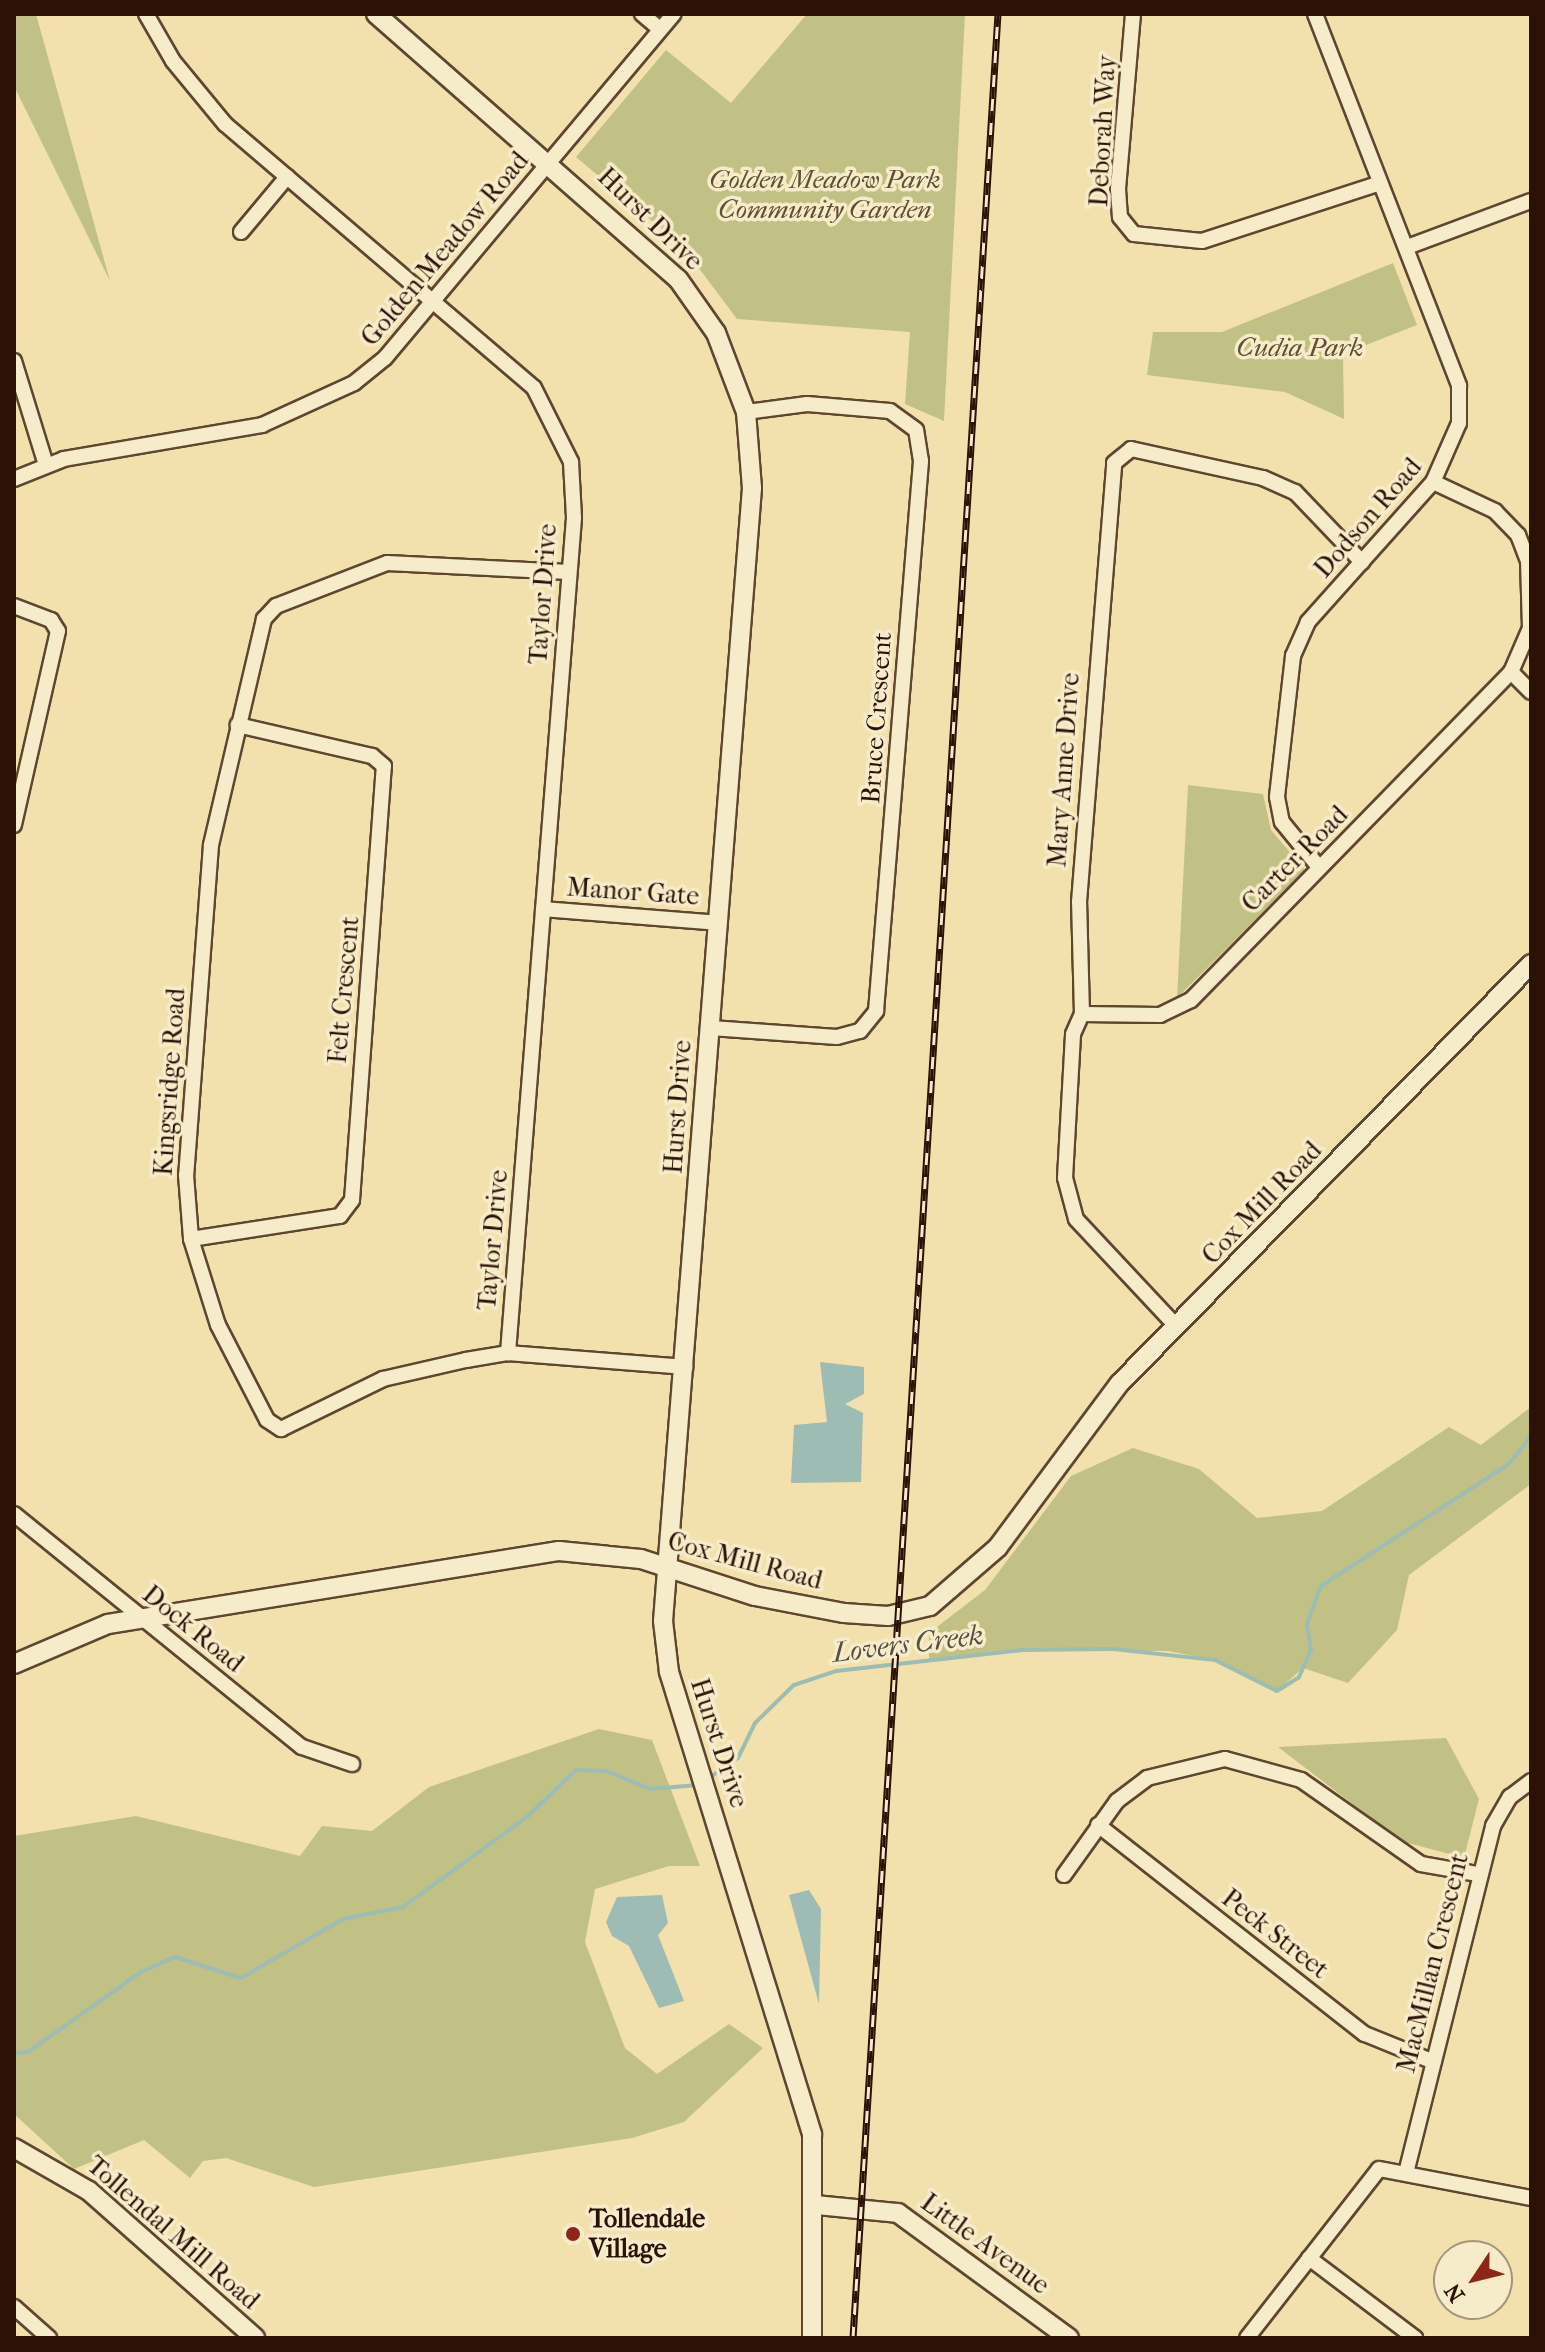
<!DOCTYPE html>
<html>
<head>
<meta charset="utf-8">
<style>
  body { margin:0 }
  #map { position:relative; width:1545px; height:2352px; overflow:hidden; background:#f2e1ad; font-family:"IM FELL French Canon",serif }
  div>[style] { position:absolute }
  .green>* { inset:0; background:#c2c185 }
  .water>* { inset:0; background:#9dbcb3 }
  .stream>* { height:4px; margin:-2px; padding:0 2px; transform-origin:2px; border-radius:2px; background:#9dbcb3 }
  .roads { filter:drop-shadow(2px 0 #5e4630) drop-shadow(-2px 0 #5e4630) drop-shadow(0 2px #5e4630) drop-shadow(0 -2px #5e4630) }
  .street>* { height:14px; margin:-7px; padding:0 7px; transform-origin:7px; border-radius:7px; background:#f7ecca }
  .secondary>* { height:18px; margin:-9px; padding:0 9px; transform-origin:9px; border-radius:9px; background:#f7ecca }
  .rail>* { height:7px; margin-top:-3.5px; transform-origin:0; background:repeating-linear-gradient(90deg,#f7ecca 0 12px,#2c1206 0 24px); box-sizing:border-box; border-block:2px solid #2c1206 }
  .dots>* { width:22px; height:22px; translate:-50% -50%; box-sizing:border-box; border:4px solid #f7ecca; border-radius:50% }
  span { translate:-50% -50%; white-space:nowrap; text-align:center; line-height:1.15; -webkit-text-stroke:7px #f7ecca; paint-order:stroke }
  .street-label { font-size:26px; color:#2c1206 }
  .park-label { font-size:26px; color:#604f32; font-style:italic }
  .poi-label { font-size:26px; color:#2c1206; font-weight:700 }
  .left { translate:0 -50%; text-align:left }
  .water-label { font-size:28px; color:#544e43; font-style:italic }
  .frame { position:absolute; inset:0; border:16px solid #2c1206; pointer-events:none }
  .north { position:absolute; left:1433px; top:2240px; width:80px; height:80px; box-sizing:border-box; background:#f7ecca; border:2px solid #a6957c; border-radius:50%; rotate:235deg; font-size:22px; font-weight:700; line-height:32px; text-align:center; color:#2c1206 }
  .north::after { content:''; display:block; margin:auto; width:28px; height:36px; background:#8f2418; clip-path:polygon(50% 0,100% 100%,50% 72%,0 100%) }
</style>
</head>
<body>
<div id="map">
  <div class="green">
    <i style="clip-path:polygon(14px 14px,36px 14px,110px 281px,14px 86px)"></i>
    <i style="clip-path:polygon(807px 14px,965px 14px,944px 421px,905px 404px,910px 332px,737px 319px,683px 247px,576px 157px,666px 50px,731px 103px)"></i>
    <i style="clip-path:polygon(1393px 263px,1417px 325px,1343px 354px,1344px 419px,1285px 392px,1147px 375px,1153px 332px,1222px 332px)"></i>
    <i style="clip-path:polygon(1188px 785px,1263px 794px,1271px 830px,1305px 870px,1177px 998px)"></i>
    <i style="clip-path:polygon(1531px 1407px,1531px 1484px,1409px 1575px,1397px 1630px,1348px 1683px,1303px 1668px,1277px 1691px,1215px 1660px,1168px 1651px,1022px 1650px,929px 1662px,929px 1633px,985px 1590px,1071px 1476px,1133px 1448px,1199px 1469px,1257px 1518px,1322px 1511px,1449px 1427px,1481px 1445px)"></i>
    <i style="clip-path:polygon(599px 1729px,652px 1740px,700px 1866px,669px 1866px,595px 1889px,585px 1942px,625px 2048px,657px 2074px,729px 2024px,763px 2048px,684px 2122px,632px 2138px,314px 2187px,226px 2158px,203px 2161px,190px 2178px,144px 2140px,74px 2169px,14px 2114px,14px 1836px,136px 1816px,300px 1856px,322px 1826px,372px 1831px,429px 1787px)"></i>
    <i style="clip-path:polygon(1446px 1738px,1479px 1799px,1464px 1858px,1401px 1841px,1278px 1747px)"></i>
  </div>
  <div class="water">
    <i style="clip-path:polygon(820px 1362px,864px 1367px,864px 1394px,845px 1404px,863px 1413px,861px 1482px,791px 1483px,794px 1425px,827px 1422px)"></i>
    <i style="clip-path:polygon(809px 1890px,821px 1909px,819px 2004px,789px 1895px)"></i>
    <i style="clip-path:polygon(662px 1895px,668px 1923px,658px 1935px,684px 2001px,659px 2008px,629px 1946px,612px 1936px,606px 1922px,617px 1897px)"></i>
  </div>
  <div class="stream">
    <i style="left:709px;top:1778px;width:35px;rotate:-35deg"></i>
    <i style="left:738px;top:1758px;width:39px;rotate:-64deg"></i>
    <i style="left:755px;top:1723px;width:54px;rotate:-44.3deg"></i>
    <i style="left:794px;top:1685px;width:44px;rotate:-18.4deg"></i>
    <i style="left:836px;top:1671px;width:187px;rotate:-6.4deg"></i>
    <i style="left:1022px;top:1650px;width:91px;rotate:-0.6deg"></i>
    <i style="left:1113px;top:1649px;width:103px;rotate:6.2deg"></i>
    <i style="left:1215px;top:1660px;width:69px;rotate:26.6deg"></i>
    <i style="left:1277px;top:1691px;width:26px;rotate:-32deg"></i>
    <i style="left:1299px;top:1677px;width:30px;rotate:-66deg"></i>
    <i style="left:1311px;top:1650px;width:26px;rotate:-99deg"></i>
    <i style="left:1307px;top:1624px;width:40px;rotate:-69.8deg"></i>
    <i style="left:1321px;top:1586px;width:224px;rotate:-33deg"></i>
    <i style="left:1509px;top:1464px;width:36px;rotate:-52deg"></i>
    <i style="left:14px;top:2053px;width:14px;rotate:-4deg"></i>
    <i style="left:28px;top:2052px;width:138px;rotate:-35.3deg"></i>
    <i style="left:141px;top:1972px;width:37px;rotate:-24deg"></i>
    <i style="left:175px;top:1957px;width:69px;rotate:17.7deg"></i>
    <i style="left:241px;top:1978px;width:118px;rotate:-30deg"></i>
    <i style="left:343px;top:1919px;width:61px;rotate:-11.3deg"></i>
    <i style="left:403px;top:1907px;width:153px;rotate:-36deg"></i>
    <i style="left:527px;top:1817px;width:68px;rotate:-43.8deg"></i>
    <i style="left:576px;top:1770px;width:31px;rotate:2deg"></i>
    <i style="left:607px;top:1771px;width:47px;rotate:22.7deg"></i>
    <i style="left:650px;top:1789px;width:48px;rotate:-4.8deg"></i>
  </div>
  <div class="roads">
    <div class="street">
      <i style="left:146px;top:14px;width:54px;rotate:60.1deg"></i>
      <i style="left:173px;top:61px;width:82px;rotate:50.5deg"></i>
      <i style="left:225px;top:124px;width:406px;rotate:40.5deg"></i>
      <i style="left:534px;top:388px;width:83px;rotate:63.4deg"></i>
      <i style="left:571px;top:462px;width:56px;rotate:86.9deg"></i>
      <i style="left:574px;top:518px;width:838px;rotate:94.52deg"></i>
      <i style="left:642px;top:14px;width:23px;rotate:40deg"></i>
      <i style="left:1133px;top:14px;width:176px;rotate:94.9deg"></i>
      <i style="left:1118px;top:189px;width:28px;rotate:86deg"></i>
      <i style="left:1120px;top:217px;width:22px;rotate:51deg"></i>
      <i style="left:1134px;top:234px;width:68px;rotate:5.9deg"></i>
      <i style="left:1202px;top:241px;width:184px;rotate:-18deg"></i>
      <i style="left:1315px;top:14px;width:399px;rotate:68.8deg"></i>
      <i style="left:1459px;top:386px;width:37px;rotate:90deg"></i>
      <i style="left:1459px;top:423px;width:64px;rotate:113.8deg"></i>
      <i style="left:1433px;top:482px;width:188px;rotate:131.8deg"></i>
      <i style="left:1308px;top:622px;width:37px;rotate:114deg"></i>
      <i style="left:1293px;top:656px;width:142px;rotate:96.5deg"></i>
      <i style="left:1277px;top:797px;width:25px;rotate:79deg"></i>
      <i style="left:1282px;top:822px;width:57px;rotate:50.7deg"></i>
      <i style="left:241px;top:232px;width:72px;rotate:-50.1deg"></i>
      <i style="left:1407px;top:247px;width:132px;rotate:-20.4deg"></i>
      <i style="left:14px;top:361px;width:109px;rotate:72.9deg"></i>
      <i style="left:14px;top:479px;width:54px;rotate:-21.8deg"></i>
      <i style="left:64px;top:459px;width:201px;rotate:-9.7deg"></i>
      <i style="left:262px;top:425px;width:101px;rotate:-24.5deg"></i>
      <i style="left:354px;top:383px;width:40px;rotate:-39deg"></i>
      <i style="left:385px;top:358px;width:449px;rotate:-50deg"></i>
      <i style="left:569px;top:572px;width:182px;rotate:-177.2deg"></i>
      <i style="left:387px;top:563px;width:119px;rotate:158.8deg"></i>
      <i style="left:276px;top:606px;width:18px;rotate:133deg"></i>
      <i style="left:264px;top:619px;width:232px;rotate:103.2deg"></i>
      <i style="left:211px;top:845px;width:331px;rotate:94.3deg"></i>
      <i style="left:186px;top:1175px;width:64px;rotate:85.5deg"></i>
      <i style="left:191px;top:1239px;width:90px;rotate:72.6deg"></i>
      <i style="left:218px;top:1325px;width:107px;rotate:62.7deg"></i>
      <i style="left:267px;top:1420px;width:17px;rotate:33deg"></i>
      <i style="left:281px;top:1429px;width:114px;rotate:-26.1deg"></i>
      <i style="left:383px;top:1379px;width:85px;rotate:-12.9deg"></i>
      <i style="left:466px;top:1360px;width:43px;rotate:-9.5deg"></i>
      <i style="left:508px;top:1353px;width:178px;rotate:4.5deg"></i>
      <i style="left:14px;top:606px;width:40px;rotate:21deg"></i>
      <i style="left:51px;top:620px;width:13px;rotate:58deg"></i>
      <i style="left:58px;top:631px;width:199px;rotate:102.8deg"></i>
      <i style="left:1511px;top:672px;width:28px;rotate:45deg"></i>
      <i style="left:543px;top:909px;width:177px;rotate:4.5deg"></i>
      <i style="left:1082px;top:1014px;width:78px;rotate:0.7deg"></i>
      <i style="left:1160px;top:1015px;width:34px;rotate:-26deg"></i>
      <i style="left:1191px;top:1000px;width:458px;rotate:-45.7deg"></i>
      <i style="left:1511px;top:672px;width:48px;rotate:-66.6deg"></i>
      <i style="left:1530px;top:628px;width:67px;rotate:-91.7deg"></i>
      <i style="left:1528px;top:561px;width:28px;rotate:-111deg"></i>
      <i style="left:1518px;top:535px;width:33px;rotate:-134deg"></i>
      <i style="left:1495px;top:511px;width:68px;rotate:-154.9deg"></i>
      <i style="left:711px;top:1028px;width:126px;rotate:4.1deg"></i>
      <i style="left:837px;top:1037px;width:24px;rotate:-15deg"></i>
      <i style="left:860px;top:1031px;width:26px;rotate:-51deg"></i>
      <i style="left:876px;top:1011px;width:552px;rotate:-85.32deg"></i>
      <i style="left:921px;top:461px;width:31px;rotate:-99deg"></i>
      <i style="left:916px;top:430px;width:32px;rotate:-144deg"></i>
      <i style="left:890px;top:411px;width:83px;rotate:-175.2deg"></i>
      <i style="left:807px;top:404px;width:62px;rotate:172.5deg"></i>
      <i style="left:191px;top:1239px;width:151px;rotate:-8.8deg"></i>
      <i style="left:340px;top:1216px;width:20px;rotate:-53deg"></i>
      <i style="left:352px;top:1200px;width:435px;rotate:-85.8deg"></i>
      <i style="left:384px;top:766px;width:16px;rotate:-140deg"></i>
      <i style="left:372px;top:756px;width:138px;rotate:-167deg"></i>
      <i style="left:1177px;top:1327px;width:148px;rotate:-133.1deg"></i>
      <i style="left:1076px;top:1219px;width:42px;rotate:-105deg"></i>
      <i style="left:1065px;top:1178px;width:144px;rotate:-86.8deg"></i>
      <i style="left:1073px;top:1034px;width:22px;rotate:-66deg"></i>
      <i style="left:1082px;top:1014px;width:112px;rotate:-91.5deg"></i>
      <i style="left:1079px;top:902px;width:440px;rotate:-85.4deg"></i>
      <i style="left:1114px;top:463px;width:22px;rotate:-39deg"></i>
      <i style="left:1131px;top:449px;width:135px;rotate:12.4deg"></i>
      <i style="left:1263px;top:478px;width:35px;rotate:24deg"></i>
      <i style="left:1295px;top:492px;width:97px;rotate:46.3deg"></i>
      <i style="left:14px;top:1514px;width:370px;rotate:39deg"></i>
      <i style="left:302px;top:1747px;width:53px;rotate:18.8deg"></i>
      <i style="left:1098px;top:1825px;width:339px;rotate:38.1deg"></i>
      <i style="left:1365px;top:2034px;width:74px;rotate:22.1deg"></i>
      <i style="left:1064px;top:1875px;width:91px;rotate:-54.4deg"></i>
      <i style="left:1117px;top:1801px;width:38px;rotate:-37deg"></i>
      <i style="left:1147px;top:1778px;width:80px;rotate:-13.7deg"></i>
      <i style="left:1225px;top:1759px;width:79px;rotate:15.4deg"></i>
      <i style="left:1301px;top:1780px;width:146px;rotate:35deg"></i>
      <i style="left:1421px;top:1864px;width:58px;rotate:10deg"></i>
      <i style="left:1407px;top:2169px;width:354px;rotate:-75.9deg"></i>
      <i style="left:1493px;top:1826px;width:34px;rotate:-60deg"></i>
      <i style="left:1510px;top:1797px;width:26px;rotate:-37deg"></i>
      <i style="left:1309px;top:2258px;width:133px;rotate:37deg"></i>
      <i style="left:14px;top:2307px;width:47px;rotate:41.5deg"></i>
      <i style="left:1247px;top:2338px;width:214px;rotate:-52deg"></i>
      <i style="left:1379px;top:2169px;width:155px;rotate:10.8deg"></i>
    </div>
    <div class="secondary">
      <i style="left:376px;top:14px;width:402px;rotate:41.3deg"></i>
      <i style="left:678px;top:279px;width:66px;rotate:54.9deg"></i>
      <i style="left:716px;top:333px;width:85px;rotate:69.2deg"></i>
      <i style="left:746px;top:412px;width:76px;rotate:85.5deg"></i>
      <i style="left:752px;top:488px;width:1136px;rotate:94.49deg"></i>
      <i style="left:663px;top:1621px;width:51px;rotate:83.3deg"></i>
      <i style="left:669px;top:1672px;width:484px;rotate:72.8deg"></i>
      <i style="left:812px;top:2134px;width:204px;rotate:90deg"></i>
      <i style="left:14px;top:1664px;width:102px;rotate:-23.1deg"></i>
      <i style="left:108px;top:1624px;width:457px;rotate:-9.2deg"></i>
      <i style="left:559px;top:1551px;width:82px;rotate:5.6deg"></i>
      <i style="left:641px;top:1559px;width:120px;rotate:18deg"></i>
      <i style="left:755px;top:1596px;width:91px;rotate:10.8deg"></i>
      <i style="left:844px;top:1613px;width:44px;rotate:3.9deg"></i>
      <i style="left:888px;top:1616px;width:43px;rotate:-13.4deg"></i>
      <i style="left:930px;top:1606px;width:90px;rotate:-40.9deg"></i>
      <i style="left:998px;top:1547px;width:204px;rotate:-53.4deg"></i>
      <i style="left:1120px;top:1383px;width:587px;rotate:-45.55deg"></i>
      <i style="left:14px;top:2148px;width:86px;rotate:29.8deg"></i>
      <i style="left:89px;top:2191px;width:222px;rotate:41.5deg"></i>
      <i style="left:816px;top:2205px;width:82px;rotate:5.6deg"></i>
      <i style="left:898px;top:2213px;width:212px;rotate:36.2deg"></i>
    </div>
  </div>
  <div class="rail">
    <i style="left:853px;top:2338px;width:2329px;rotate:-86.43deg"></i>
  </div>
  <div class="dots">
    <i style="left:573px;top:2234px;background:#8f2418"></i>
  </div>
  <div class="street-label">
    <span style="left:1103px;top:131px;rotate:-87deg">Deborah Way</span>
    <span style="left:650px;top:219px;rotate:44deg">Hurst Drive</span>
    <span style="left:445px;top:249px;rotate:-50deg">Golden Meadow Road</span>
    <span style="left:1368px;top:518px;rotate:-49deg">Dodson Road</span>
    <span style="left:543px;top:594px;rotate:-86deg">Taylor Drive</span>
    <span style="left:877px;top:718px;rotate:-86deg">Bruce Crescent</span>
    <span style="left:1064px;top:770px;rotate:-86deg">Mary Anne Drive</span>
    <span style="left:1295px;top:859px;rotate:-45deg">Carter Road</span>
    <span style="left:633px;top:892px;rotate:4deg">Manor Gate</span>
    <span style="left:344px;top:990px;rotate:-85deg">Felt Crescent</span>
    <span style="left:170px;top:1082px;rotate:-86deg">Kingsridge Road</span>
    <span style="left:678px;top:1107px;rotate:-86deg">Hurst Drive</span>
    <span style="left:1262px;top:1203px;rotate:-46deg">Cox Mill Road</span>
    <span style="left:493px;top:1240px;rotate:-85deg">Taylor Drive</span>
    <span style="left:745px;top:1561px;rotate:15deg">Cox Mill Road</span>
    <span style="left:193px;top:1629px;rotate:39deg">Dock Road</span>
    <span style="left:719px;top:1743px;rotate:72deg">Hurst Drive</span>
    <span style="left:1275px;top:1934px;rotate:38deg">Peck Street</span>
    <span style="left:1433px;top:1963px;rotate:-76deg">MacMillan Crescent</span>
    <span style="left:173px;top:2233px;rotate:41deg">Tollendal Mill Road</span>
    <span style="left:985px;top:2244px;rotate:36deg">Little Avenue</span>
  </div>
  <div class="park-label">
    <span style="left:825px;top:195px">Golden Meadow Park<br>Community Garden</span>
    <span style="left:1300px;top:348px">Cudia Park</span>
  </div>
  <div class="poi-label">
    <span class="left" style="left:589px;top:2234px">Tollendale<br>Village</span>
  </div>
  <div class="water-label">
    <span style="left:908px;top:1644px;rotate:-7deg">Lovers Creek</span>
  </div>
  <div class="frame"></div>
  <div class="north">N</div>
</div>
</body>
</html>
